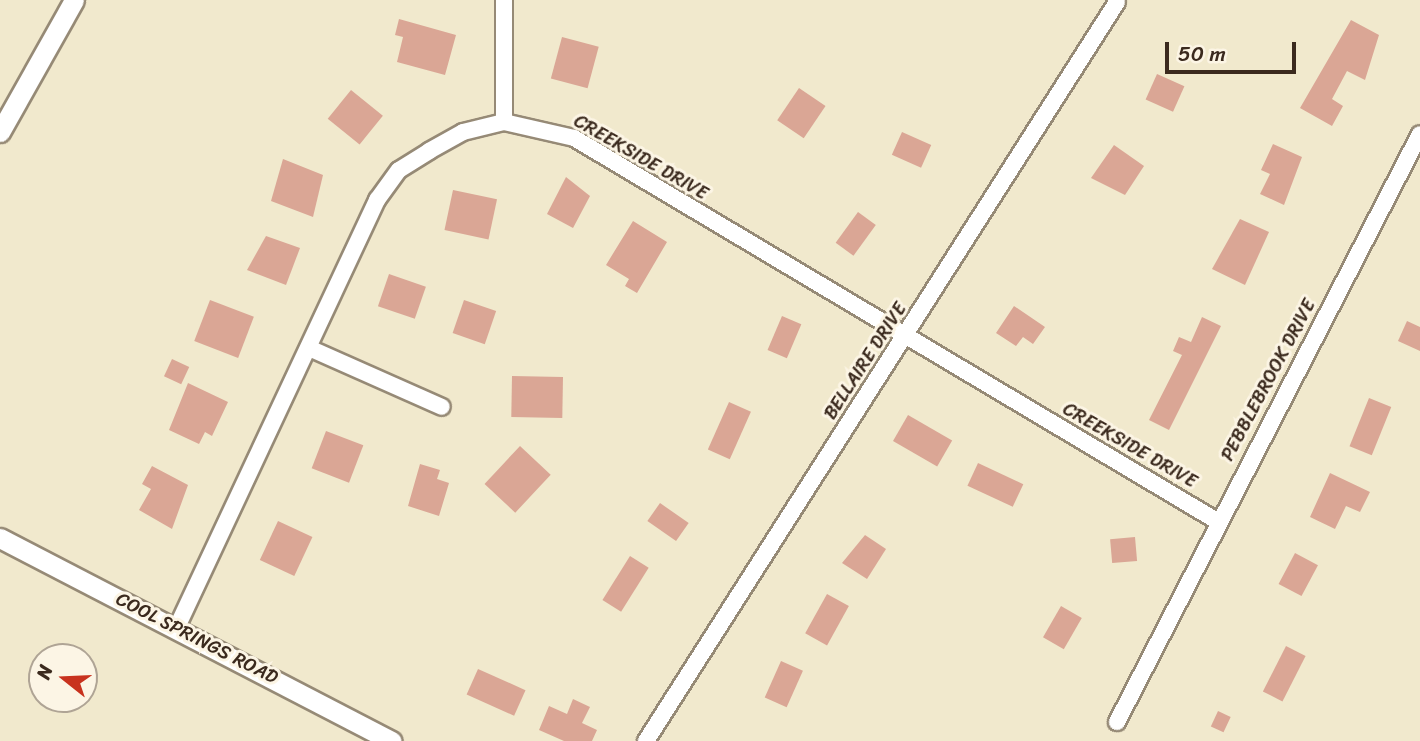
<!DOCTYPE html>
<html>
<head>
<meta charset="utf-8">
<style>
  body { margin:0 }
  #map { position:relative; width:1420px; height:741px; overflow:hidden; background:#f1e9cd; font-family:Sriracha,sans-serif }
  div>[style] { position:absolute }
  .building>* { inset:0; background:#daa695; transform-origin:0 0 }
  .roads { filter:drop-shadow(2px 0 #968a76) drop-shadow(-2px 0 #968a76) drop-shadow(0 2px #968a76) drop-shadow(0 -2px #968a76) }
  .minor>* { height:16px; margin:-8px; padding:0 8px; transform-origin:8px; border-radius:8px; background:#fff }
  .tertiary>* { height:19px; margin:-9.5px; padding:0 9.5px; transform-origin:9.5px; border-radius:9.5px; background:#fff }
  span { translate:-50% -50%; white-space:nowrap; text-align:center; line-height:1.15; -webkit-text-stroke:6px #fcf5e5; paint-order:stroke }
  .street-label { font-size:19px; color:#3b2a1e }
  .north { position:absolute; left:28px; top:643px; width:70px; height:70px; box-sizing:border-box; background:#fcf5e5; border:2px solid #afa495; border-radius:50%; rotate:288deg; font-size:19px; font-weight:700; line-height:28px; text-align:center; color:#3b2a1e }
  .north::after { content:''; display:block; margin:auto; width:24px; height:32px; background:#c8321e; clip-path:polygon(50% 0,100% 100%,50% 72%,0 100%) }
  .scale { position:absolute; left:1165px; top:42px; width:131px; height:32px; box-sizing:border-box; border:4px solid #3b2a1e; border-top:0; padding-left:9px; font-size:21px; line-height:24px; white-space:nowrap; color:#3b2a1e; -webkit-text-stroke:5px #fcf5e5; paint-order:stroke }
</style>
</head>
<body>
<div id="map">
  <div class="building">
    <i style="clip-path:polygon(399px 19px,456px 35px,445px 75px,397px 62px,403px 37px,395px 35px)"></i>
    <i style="clip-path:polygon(1351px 20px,1379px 35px,1365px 80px,1347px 71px,1332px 99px,1343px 106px,1332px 126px,1300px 108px)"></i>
    <i style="left:562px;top:37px;width:38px;height:43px;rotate:15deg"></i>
    <i style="left:1157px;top:74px;width:30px;height:28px;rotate:24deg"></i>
    <i style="left:799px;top:88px;width:32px;height:39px;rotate:34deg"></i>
    <i style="left:351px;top:90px;width:41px;height:37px;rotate:39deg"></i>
    <i style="left:902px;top:132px;width:32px;height:25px;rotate:24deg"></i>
    <i style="clip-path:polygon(1273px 144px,1302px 157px,1284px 205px,1260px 194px,1270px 174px,1261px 170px)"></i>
    <i style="clip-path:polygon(1114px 145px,1144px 166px,1125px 195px,1091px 178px)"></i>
    <i style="clip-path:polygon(283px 159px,323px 175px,313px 217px,271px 201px)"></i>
    <i style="clip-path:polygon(566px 177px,590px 196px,573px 228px,547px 214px)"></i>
    <i style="left:453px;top:190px;width:45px;height:41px;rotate:12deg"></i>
    <i style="left:858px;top:212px;width:22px;height:38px;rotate:36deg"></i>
    <i style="clip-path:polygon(1240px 219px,1269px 232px,1245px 285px,1212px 269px)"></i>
    <i style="clip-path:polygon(633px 221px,667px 242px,637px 293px,625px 286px,629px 279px,606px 265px)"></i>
    <i style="clip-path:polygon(266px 236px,300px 248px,286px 285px,247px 270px)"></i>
    <i style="left:389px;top:274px;width:39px;height:34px;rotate:19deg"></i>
    <i style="left:210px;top:300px;width:47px;height:44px;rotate:21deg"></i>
    <i style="left:464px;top:300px;width:34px;height:35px;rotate:19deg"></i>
    <i style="clip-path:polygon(1014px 306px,1045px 327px,1033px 344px,1023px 337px,1016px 346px,996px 333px)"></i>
    <i style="left:782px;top:316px;width:21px;height:37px;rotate:23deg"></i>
    <i style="clip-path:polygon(1202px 317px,1221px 326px,1169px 430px,1149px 420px,1182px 355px,1173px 351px,1179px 337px,1191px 342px)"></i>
    <i style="clip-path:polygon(1407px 321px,1420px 327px,1420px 351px,1398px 341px)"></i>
    <i style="left:172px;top:359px;width:19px;height:19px;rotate:25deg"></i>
    <i style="left:512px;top:376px;width:51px;height:41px;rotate:1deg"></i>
    <i style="clip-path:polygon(188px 383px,228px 402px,212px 436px,205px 432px,199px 444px,169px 430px)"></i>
    <i style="left:1369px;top:398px;width:24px;height:52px;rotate:22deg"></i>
    <i style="left:729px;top:402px;width:24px;height:52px;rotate:24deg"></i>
    <i style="left:908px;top:415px;width:51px;height:30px;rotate:30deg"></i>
    <i style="left:326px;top:431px;width:40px;height:40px;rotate:21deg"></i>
    <i style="left:520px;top:446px;width:42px;height:52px;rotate:43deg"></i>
    <i style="left:978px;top:463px;width:50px;height:25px;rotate:25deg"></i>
    <i style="clip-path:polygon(420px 464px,440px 470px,437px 479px,449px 483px,439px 516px,408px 506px)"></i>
    <i style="clip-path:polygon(152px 466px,188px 485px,172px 529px,139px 510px,151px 489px,142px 484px)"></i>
    <i style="clip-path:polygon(1330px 473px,1370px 492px,1360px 512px,1346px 506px,1335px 529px,1310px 517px)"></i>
    <i style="left:660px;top:503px;width:35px;height:22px;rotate:35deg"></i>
    <i style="left:278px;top:521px;width:38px;height:43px;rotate:25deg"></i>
    <i style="clip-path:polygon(865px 535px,886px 549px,867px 579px,842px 563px)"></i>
    <i style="left:1135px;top:537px;width:24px;height:25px;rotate:85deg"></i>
    <i style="left:1295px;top:553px;width:26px;height:35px;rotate:28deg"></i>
    <i style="left:630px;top:556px;width:22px;height:52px;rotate:32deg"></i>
    <i style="left:827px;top:594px;width:25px;height:45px;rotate:29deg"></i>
    <i style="left:1061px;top:606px;width:24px;height:36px;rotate:30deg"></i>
    <i style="left:1286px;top:646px;width:22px;height:51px;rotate:27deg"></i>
    <i style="left:781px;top:661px;width:24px;height:40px;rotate:24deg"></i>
    <i style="left:478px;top:669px;width:52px;height:28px;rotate:24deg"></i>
    <i style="clip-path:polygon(573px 699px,590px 707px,582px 723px,597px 730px,592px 741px,564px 741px,539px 730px,549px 706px,567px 714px)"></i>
    <i style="left:1218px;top:711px;width:14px;height:17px;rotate:25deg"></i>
  </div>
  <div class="roads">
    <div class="minor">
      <i style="left:504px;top:0;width:122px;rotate:90deg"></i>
      <i style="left:309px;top:348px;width:145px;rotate:23.9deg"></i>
      <i style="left:177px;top:627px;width:472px;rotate:-64.9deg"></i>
      <i style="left:377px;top:200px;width:37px;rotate:-54deg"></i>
      <i style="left:399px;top:170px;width:36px;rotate:-32deg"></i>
      <i style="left:429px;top:151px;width:39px;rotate:-29deg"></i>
      <i style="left:463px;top:132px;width:42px;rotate:-13.7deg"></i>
      <i style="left:504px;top:122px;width:72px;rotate:12.9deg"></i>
      <i style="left:574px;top:138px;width:748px;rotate:30.78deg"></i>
      <i style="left:1117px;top:722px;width:661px;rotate:-62.74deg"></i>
      <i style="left:646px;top:741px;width:876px;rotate:-57.49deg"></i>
    </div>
    <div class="tertiary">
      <i style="left:0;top:132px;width:151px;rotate:-60.7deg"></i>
      <i style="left:0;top:538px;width:441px;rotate:27.4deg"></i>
    </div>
  </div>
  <div class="street-label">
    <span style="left:641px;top:157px;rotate:30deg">CREEKSIDE DRIVE</span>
    <span style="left:865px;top:361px;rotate:-57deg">BELLAIRE DRIVE</span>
    <span style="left:1268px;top:380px;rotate:-62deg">PEBBLEBROOK DRIVE</span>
    <span style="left:1130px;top:445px;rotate:30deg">CREEKSIDE DRIVE</span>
    <span style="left:197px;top:638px;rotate:27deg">COOL SPRINGS ROAD</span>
  </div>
  <div class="north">N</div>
  <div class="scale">50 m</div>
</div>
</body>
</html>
